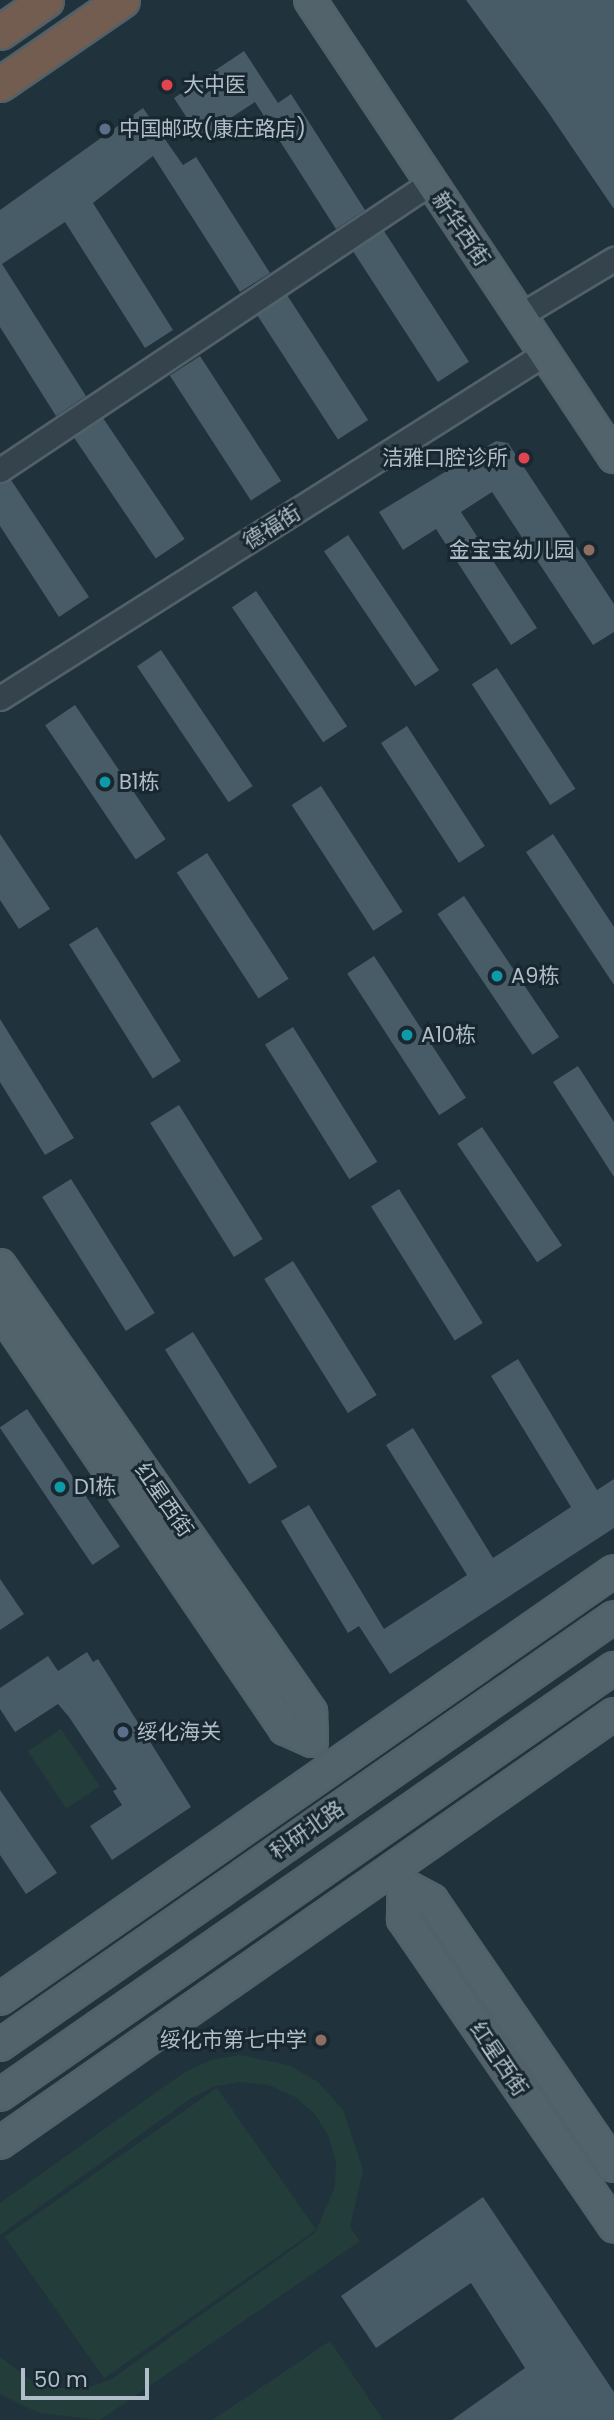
<!DOCTYPE html>
<html>
<head>
<meta charset="utf-8">
<style>
  body { margin:0 }
  #map { position:relative; width:614px; height:2420px; overflow:hidden; background:#20323b; font-family:Poppins,"Noto Sans SC",sans-serif }
  div>[style] { position:absolute }
  .green>* { inset:0; background:#233e3a; transform-origin:0 0 }
  .building>* { inset:0; background:#485c67; transform-origin:0 0 }
  .roads { filter:drop-shadow(2px 0 #526169) drop-shadow(-2px 0 #526169) drop-shadow(0 2px #526169) drop-shadow(0 -2px #526169) }
  .minor>* { height:23px; margin:-11.5px; padding:0 11.5px; transform-origin:11.5px; border-radius:11.5px; background:#34434c }
  .major>* { height:30px; margin:-15px; padding:0 15px; transform-origin:15px; border-radius:15px; background:#52636c }
  .highway>* { height:33px; margin:-16.5px; padding:0 16.5px; transform-origin:16.5px; border-radius:16.5px; background:#725d50 }
  .dots>* { width:19px; height:19px; translate:-50% -50%; box-sizing:border-box; border:4px solid #192830; border-radius:50% }
  span { translate:-50% -50%; white-space:nowrap; text-align:center; line-height:1.15; -webkit-text-stroke:6px #192830; paint-order:stroke }
  .poi-label { font-size:21px; color:#afbec8 }
  .left { translate:0 -50%; text-align:left }
  .right { translate:-100% -50%; text-align:right }
  .street-label { font-size:21px; color:#afbec8 }
  .scale { position:absolute; left:21px; top:2368px; width:128px; height:32px; box-sizing:border-box; border:4px solid #afbec8; border-top:0; padding-left:9px; font-size:21px; line-height:24px; white-space:nowrap; color:#afbec8; -webkit-text-stroke:5px #192830; paint-order:stroke }
</style>
</head>
<body>
<div id="map">
  <div class="green">
    <i style="left:61px;top:1729px;width:69px;height:40px;rotate:56deg"></i>
    <i style="left:421px;top:1901px;width:235px;height:10px;rotate:56deg"></i>
    <i style="clip-path:polygon(240px 2055px,288px 2065px,318px 2082px,343px 2110px,363px 2170px,350px 2227px,360px 2241px,100px 2420px,39px 2413px,0 2394px,0 2357px,31px 2380px,57px 2388px,86px 2388px,112px 2379px,315px 2233px,335px 2187px,336px 2161px,328px 2135px,314px 2113px,295px 2097px,269px 2085px,240px 2082px,215px 2086px,190px 2099px,0 2235px,0 2203px,185px 2072px,211px 2060px)"></i>
    <i style="left:217px;top:2088px;width:173px;height:259px;rotate:55deg"></i>
    <i style="clip-path:polygon(330px 2341px,383px 2420px,212px 2420px,262px 2387px)"></i>
  </div>
  <div class="building">
    <i style="clip-path:polygon(466px 0,614px 0,614px 209px,546px 109px)"></i>
    <i style="clip-path:polygon(244px 51px,278px 103px,291px 94px,365px 210px,336px 229px,255px 102px,200px 138px,174px 98px)"></i>
    <i style="clip-path:polygon(143px 108px,183px 165px,196px 157px,270px 273px,240px 292px,153px 156px,93px 203px,173px 330px,145px 348px,65px 222px,2px 264px,86px 396px,56px 416px,0 327px,0 210px)"></i>
    <i style="left:384px;top:231px;width:156px;height:37px;rotate:57deg"></i>
    <i style="left:287px;top:295px;width:149px;height:36px;rotate:57deg"></i>
    <i style="left:200px;top:356px;width:149px;height:36px;rotate:57deg"></i>
    <i style="left:103px;top:418px;width:146px;height:35px;rotate:56deg"></i>
    <i style="clip-path:polygon(496px 441px,508px 443px,614px 604px,614px 632px,593px 645px,492px 492px,461px 512px,537px 628px,511px 645px,436px 529px,403px 550px,379px 512px)"></i>
    <i style="clip-path:polygon(11px 480px,89px 597px,59px 617px,0 526px,0 484px)"></i>
    <i style="left:348px;top:535px;width:163px;height:29px;rotate:56deg"></i>
    <i style="left:256px;top:591px;width:163px;height:29px;rotate:56deg"></i>
    <i style="left:161px;top:650px;width:164px;height:29px;rotate:56deg"></i>
    <i style="left:497px;top:668px;width:144px;height:30px;rotate:57deg"></i>
    <i style="left:75px;top:705px;width:162px;height:36px;rotate:56deg"></i>
    <i style="left:407px;top:726px;width:143px;height:31px;rotate:57deg"></i>
    <i style="left:321px;top:786px;width:150px;height:35px;rotate:57deg"></i>
    <i style="clip-path:polygon(0 834px,50px 909px,19px 929px,0 900px)"></i>
    <i style="clip-path:polygon(553px 834px,614px 927px,614px 985px,526px 852px)"></i>
    <i style="left:207px;top:853px;width:150px;height:36px;rotate:57deg"></i>
    <i style="left:464px;top:896px;width:170px;height:32px;rotate:56deg"></i>
    <i style="left:97px;top:927px;width:158px;height:33px;rotate:58deg"></i>
    <i style="left:374px;top:956px;width:169px;height:32px;rotate:57deg"></i>
    <i style="clip-path:polygon(0 1019px,74px 1138px,45px 1155px,0 1082px)"></i>
    <i style="left:293px;top:1027px;width:159px;height:33px;rotate:58deg"></i>
    <i style="clip-path:polygon(578px 1066px,614px 1122px,614px 1177px,553px 1082px)"></i>
    <i style="left:179px;top:1105px;width:158px;height:34px;rotate:58deg"></i>
    <i style="left:482px;top:1127px;width:143px;height:30px;rotate:56deg"></i>
    <i style="left:71px;top:1179px;width:158px;height:34px;rotate:58deg"></i>
    <i style="left:399px;top:1189px;width:158px;height:33px;rotate:58deg"></i>
    <i style="left:293px;top:1261px;width:158px;height:34px;rotate:58deg"></i>
    <i style="left:193px;top:1332px;width:159px;height:33px;rotate:58deg"></i>
    <i style="clip-path:polygon(518px 1359px,597px 1490px,614px 1479px,614px 1528px,390px 1674px,359px 1626px,348px 1633px,281px 1521px,309px 1505px,384px 1629px,467px 1575px,386px 1445px,413px 1428px,493px 1558px,571px 1507px,491px 1376px)"></i>
    <i style="left:27px;top:1409px;width:166px;height:33px;rotate:56deg"></i>
    <i style="clip-path:polygon(0 1579px,24px 1614px,0 1630px)"></i>
    <i style="clip-path:polygon(87px 1652px,93px 1662px,98px 1659px,191px 1807px,112px 1860px,90px 1826px,122px 1805px,113px 1791px,117px 1789px,69px 1717px,58px 1704px,15px 1732px,0 1709px,0 1688px,48px 1656px,58px 1671px)"></i>
    <i style="clip-path:polygon(0 1790px,57px 1873px,26px 1894px,0 1855px)"></i>
    <i style="clip-path:polygon(483px 2197px,614px 2392px,614px 2420px,452px 2420px,525px 2368px,471px 2283px,376px 2348px,341px 2296px)"></i>
  </div>
  <div class="roads">
    <div class="minor">
      <i style="left:519px;top:316px;width:111px;rotate:-31deg"></i>
      <i style="left:0;top:470px;width:517px;rotate:-33.72deg"></i>
      <i style="left:0;top:698px;width:644px;rotate:-32.31deg"></i>
    </div>
    <div class="major">
      <i style="left:310px;top:0;width:549px;rotate:56.37deg"></i>
      <i style="left:0;top:1265px;width:545px;rotate:55.17deg"></i>
      <i style="left:311px;top:1712px;width:29px;rotate:88deg"></i>
      <i style="left:312px;top:1741px;width:30px;rotate:-156deg"></i>
      <i style="left:285px;top:1729px;width:507px;rotate:-124.22deg"></i>
      <i style="left:0;top:1999px;width:748px;rotate:-34.88deg"></i>
      <i style="left:0;top:2045px;width:748px;rotate:-34.88deg"></i>
      <i style="left:0;top:2095px;width:748px;rotate:-34.82deg"></i>
      <i style="left:0;top:2143px;width:749px;rotate:-34.94deg"></i>
      <i style="left:614px;top:2166px;width:322px;rotate:-124.4deg"></i>
      <i style="left:432px;top:1900px;width:32px;rotate:-152deg"></i>
      <i style="left:404px;top:1885px;width:34px;rotate:92deg"></i>
      <i style="left:403px;top:1919px;width:373px;rotate:55.5deg"></i>
    </div>
    <div class="highway">
      <i style="left:0;top:32px;width:56px;rotate:-34.8deg"></i>
      <i style="left:0;top:84px;width:148px;rotate:-34.5deg"></i>
    </div>
  </div>
  <div class="dots">
    <i style="left:167px;top:85px;background:#e0444e"></i>
    <i style="left:105px;top:129px;background:#5c6f8a"></i>
    <i style="left:524px;top:458px;background:#e0444e"></i>
    <i style="left:589px;top:550px;background:#8d6e63"></i>
    <i style="left:105px;top:782px;background:#0f9aa8"></i>
    <i style="left:497px;top:976px;background:#0f9aa8"></i>
    <i style="left:407px;top:1035px;background:#0f9aa8"></i>
    <i style="left:60px;top:1487px;background:#0f9aa8"></i>
    <i style="left:123px;top:1732px;background:#5c6f8a"></i>
    <i style="left:321px;top:2040px;background:#8d6e63"></i>
  </div>
  <div class="poi-label">
    <span class="left" style="left:183px;top:85px">大中医</span>
    <span class="left" style="left:119px;top:129px">中国邮政(康庄路店)</span>
    <span class="right" style="left:508px;top:458px">洁雅口腔诊所</span>
    <span class="right" style="left:575px;top:550px">金宝宝幼儿园</span>
    <span class="left" style="left:119px;top:782px">B1栋</span>
    <span class="left" style="left:511px;top:976px">A9栋</span>
    <span class="left" style="left:421px;top:1035px">A10栋</span>
    <span class="left" style="left:74px;top:1487px">D1栋</span>
    <span class="left" style="left:137px;top:1732px">绥化海关</span>
    <span class="right" style="left:307px;top:2040px">绥化市第七中学</span>
  </div>
  <div class="street-label">
    <span style="left:461px;top:229px;rotate:56deg">新华西街</span>
    <span style="left:272px;top:527px;rotate:-32deg">德福街</span>
    <span style="left:164px;top:1500px;rotate:55deg">红星西街</span>
    <span style="left:307px;top:1830px;rotate:-35deg">科研北路</span>
    <span style="left:499px;top:2059px;rotate:56deg">红星西街</span>
  </div>
  <div class="scale">50 m</div>
</div>
</body>
</html>
